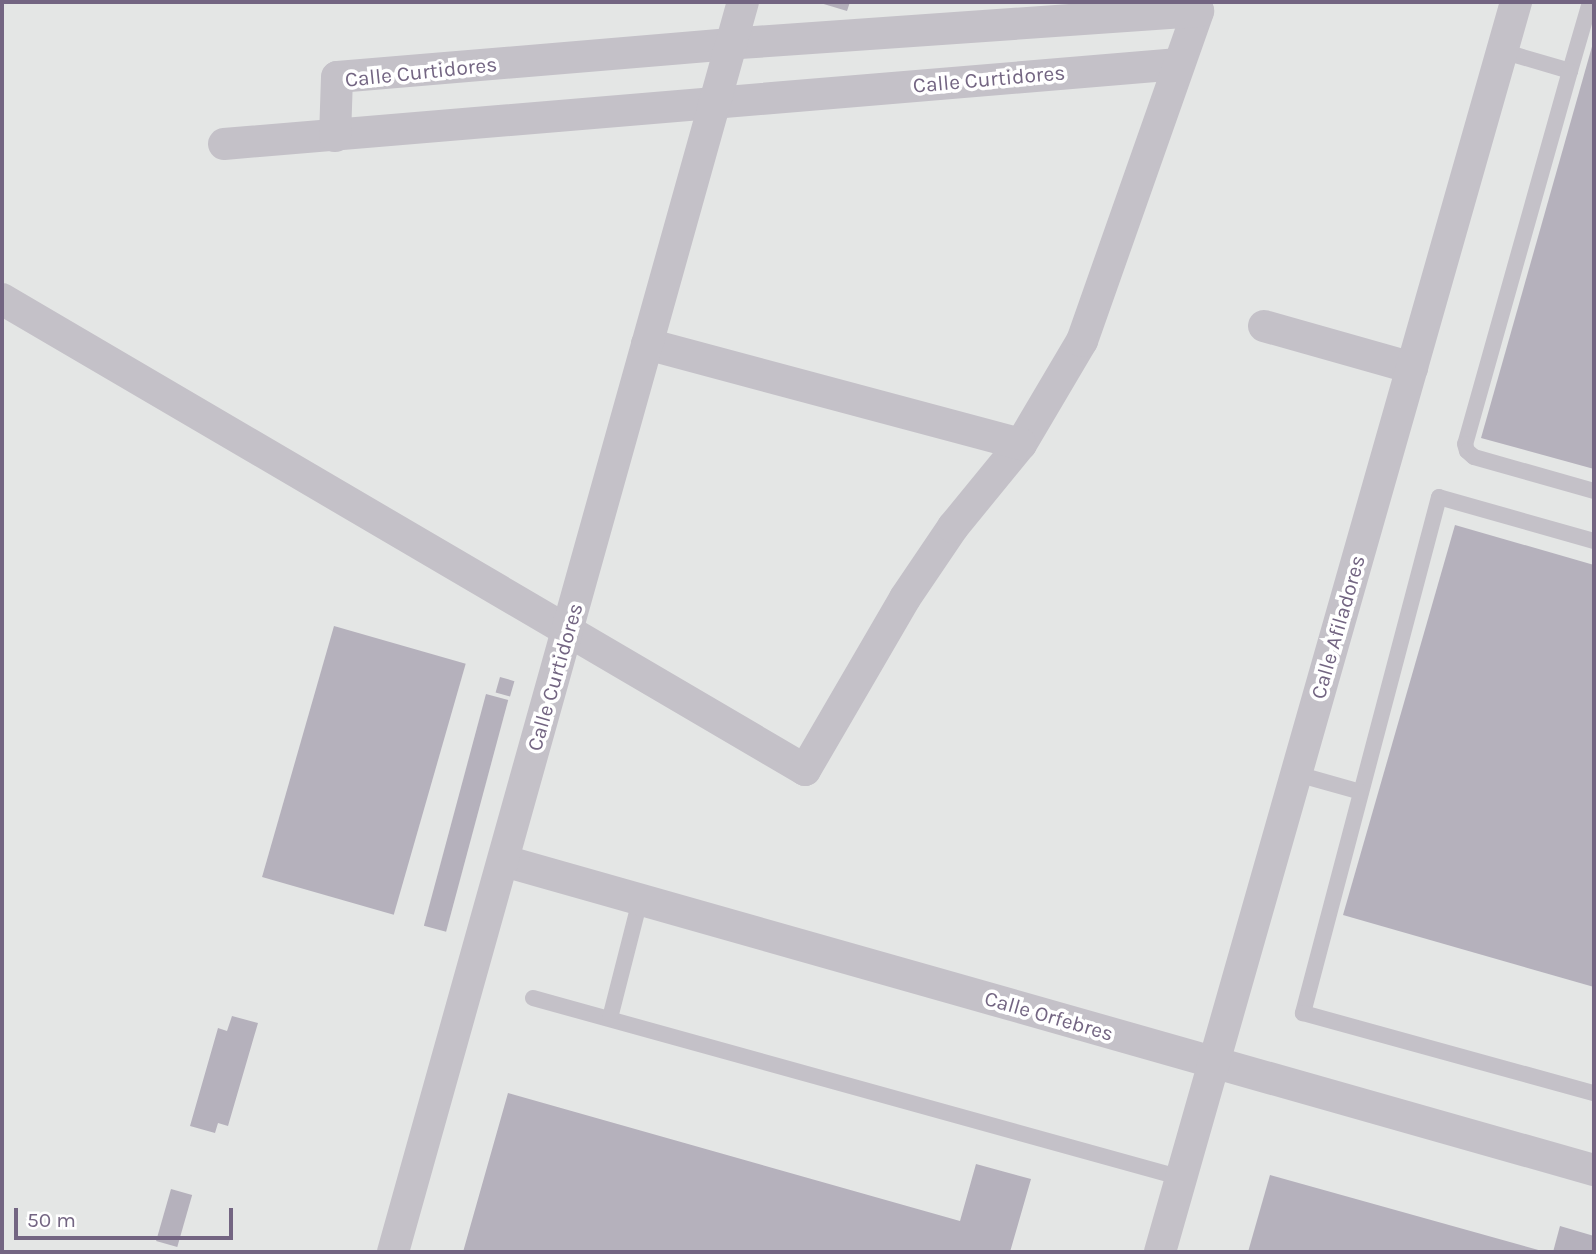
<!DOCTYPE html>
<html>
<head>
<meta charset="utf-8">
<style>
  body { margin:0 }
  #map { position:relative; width:1596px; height:1254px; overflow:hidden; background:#f2f5f2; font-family:Karla,sans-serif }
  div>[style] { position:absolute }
  .built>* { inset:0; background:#e4e6e5; transform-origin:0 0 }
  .building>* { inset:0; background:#b5b1bc; transform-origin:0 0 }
  .lane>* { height:16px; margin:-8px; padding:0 8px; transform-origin:8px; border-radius:8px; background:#c4c1c8 }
  .street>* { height:32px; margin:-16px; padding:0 16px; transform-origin:16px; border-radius:16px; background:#c4c1c8 }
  span { translate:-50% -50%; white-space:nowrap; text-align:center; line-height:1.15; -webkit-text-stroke:7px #fff; paint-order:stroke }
  .street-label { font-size:21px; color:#736582 }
  .frame { position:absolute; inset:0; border:4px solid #736582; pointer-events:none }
  .scale { position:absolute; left:14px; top:1208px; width:219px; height:32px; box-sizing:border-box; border:4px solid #736582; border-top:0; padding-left:9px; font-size:21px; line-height:24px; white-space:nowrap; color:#736582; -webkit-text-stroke:5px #fff; paint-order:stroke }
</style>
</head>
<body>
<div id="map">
  <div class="built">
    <i style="left:2px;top:2px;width:1592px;height:1250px"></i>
  </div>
  <div class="building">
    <i style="clip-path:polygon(817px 2px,850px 2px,847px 11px)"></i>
    <i style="clip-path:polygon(1593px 43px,1594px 43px,1594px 469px,1481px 438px)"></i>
    <i style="clip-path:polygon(1455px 525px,1594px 565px,1594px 987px,1343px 915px)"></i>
    <i style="left:334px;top:626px;width:137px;height:261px;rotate:16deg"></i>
    <i style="left:500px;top:677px;width:15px;height:16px;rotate:16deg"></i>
    <i style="left:486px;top:694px;width:23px;height:240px;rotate:15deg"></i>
    <i style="clip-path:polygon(232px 1016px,258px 1023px,228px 1126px,218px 1123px,215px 1133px,190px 1126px,218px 1028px,227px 1031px)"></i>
    <i style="clip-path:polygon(508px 1093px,960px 1221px,976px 1164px,1031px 1179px,1010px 1252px,463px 1252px)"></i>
    <i style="clip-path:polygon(1270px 1175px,1542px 1251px,1542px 1252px,1248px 1252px)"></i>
    <i style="left:171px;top:1189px;width:22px;height:54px;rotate:16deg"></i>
    <i style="clip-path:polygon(1560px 1226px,1594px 1236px,1594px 1252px,1553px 1252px)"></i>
  </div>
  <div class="lane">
    <i style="left:1502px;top:51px;width:71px;rotate:16.4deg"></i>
    <i style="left:1570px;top:71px;width:72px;rotate:-73.8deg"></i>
    <i style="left:1570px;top:71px;width:387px;rotate:105.7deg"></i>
    <i style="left:1465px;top:444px;width:7px;rotate:74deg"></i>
    <i style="left:1467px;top:451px;width:9px;rotate:41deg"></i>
    <i style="left:1474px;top:457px;width:125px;rotate:15.8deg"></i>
    <i style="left:1594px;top:541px;width:161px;rotate:-164.2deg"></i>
    <i style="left:1439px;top:497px;width:534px;rotate:104.77deg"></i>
    <i style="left:1303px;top:1013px;width:302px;rotate:15.4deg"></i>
    <i style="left:1297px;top:774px;width:66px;rotate:15.7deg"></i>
    <i style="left:533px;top:998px;width:673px;rotate:15.5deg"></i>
    <i style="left:610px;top:1018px;width:122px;rotate:-75.7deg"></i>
  </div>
  <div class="street">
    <i style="left:224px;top:144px;width:958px;rotate:-4.79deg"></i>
    <i style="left:2px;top:299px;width:931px;rotate:30.39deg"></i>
    <i style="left:805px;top:770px;width:199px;rotate:-59.8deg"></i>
    <i style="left:905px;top:598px;width:86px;rotate:-55.9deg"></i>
    <i style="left:953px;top:527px;width:107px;rotate:-50.7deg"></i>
    <i style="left:1021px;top:444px;width:120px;rotate:-59.4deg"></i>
    <i style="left:1082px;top:341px;width:350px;rotate:-70.6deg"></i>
    <i style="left:1198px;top:11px;width:468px;rotate:176deg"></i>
    <i style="left:731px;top:44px;width:395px;rotate:175.2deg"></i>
    <i style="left:337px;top:77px;width:59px;rotate:91.9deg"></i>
    <i style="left:1264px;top:326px;width:154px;rotate:15.8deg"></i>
    <i style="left:647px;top:344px;width:387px;rotate:15deg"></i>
    <i style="left:504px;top:861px;width:1133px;rotate:15.83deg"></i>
    <i style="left:393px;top:1252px;width:1298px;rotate:-74.36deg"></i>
    <i style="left:1160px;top:1252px;width:1300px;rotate:-74.1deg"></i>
  </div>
  <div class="street-label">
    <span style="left:421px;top:72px;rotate:-6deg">Calle Curtidores</span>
    <span style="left:989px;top:79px;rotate:-5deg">Calle Curtidores</span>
    <span style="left:1338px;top:627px;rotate:-74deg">Calle Afiladores</span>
    <span style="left:555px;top:677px;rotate:-74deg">Calle Curtidores</span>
    <span style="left:1049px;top:1016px;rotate:16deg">Calle Orfebres</span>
  </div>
  <div class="frame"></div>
  <div class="scale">50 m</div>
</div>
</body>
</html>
